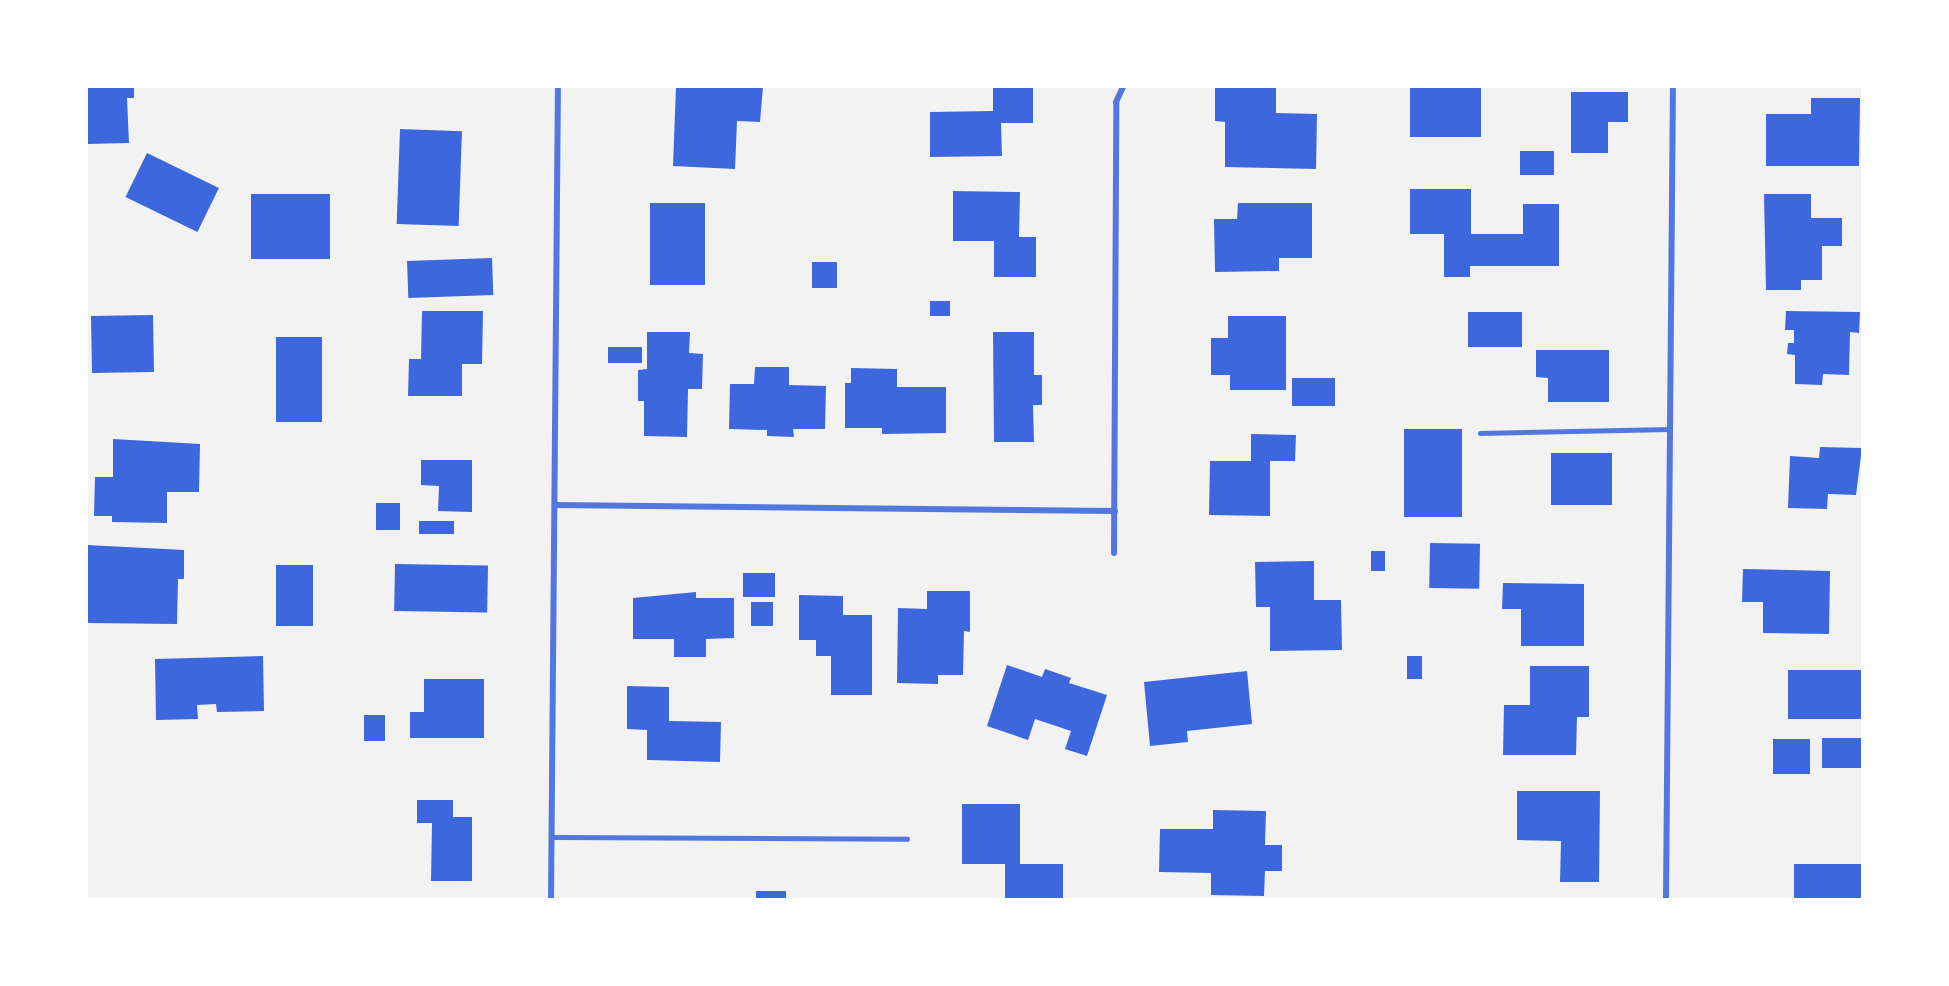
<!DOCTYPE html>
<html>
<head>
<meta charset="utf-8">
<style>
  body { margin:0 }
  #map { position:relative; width:1949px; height:986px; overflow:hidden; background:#f2f2f2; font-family:"Fira Sans",sans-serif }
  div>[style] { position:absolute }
  .building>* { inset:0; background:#3d67dc; transform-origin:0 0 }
  .service>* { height:4.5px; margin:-2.25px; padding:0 2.25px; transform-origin:2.25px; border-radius:2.25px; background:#5277de }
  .minor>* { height:6px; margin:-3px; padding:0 3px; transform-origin:3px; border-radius:3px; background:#5277de }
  span { translate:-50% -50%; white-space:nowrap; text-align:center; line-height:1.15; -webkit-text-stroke:6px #fff; paint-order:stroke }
  .frame { position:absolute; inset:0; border:88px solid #fff; pointer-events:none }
</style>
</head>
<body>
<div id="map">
  <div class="building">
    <i style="clip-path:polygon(87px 87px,134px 87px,134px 98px,127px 98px,129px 143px,87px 144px)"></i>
    <i style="clip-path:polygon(676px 87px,763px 87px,760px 122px,737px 121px,735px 169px,673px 166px)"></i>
    <i style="clip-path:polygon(993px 87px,1033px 87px,1033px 123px,1001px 123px,1002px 156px,930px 157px,930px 112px,993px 111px)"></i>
    <i style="clip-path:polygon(1215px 87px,1276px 87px,1276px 113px,1317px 114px,1316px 169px,1225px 167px,1225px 122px,1215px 121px)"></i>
    <i style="left:1410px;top:87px;width:71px;height:50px"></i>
    <i style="clip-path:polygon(1571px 92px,1628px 92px,1628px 122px,1608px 122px,1608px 153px,1571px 153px)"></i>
    <i style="clip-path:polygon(1811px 98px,1860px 98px,1859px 166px,1766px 166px,1766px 114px,1811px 114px)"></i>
    <i style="left:400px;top:129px;width:62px;height:95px;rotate:2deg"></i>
    <i style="left:1520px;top:151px;width:34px;height:24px"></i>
    <i style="left:147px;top:153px;width:80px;height:49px;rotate:26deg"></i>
    <i style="clip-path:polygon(1410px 189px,1471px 189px,1471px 234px,1523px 234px,1523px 204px,1559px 204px,1559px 266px,1470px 266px,1470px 277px,1444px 277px,1444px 234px,1410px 234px)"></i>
    <i style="clip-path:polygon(953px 191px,1020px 192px,1019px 237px,1036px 237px,1036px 277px,994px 277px,994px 241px,953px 241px)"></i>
    <i style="left:251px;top:194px;width:79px;height:65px"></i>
    <i style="clip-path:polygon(1764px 194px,1811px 194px,1811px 218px,1842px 218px,1842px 246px,1822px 246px,1822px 280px,1801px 280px,1801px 290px,1766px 290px)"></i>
    <i style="left:650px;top:203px;width:55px;height:82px"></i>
    <i style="clip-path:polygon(1238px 203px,1312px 203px,1312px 258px,1279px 258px,1279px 271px,1215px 272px,1214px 219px,1237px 219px)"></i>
    <i style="left:492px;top:258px;width:37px;height:85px;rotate:88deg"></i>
    <i style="left:812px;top:262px;width:25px;height:26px"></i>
    <i style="left:930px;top:301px;width:20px;height:15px"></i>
    <i style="clip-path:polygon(422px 311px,483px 311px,482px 364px,462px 364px,462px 396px,408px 396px,409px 359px,421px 359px)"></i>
    <i style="clip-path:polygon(1786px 311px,1860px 312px,1859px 333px,1850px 332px,1849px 375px,1823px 374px,1822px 385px,1795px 384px,1795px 355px,1787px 354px,1788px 343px,1794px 343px,1794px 330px,1785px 330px)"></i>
    <i style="left:1468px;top:312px;width:54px;height:35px"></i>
    <i style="left:153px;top:315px;width:57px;height:62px;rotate:89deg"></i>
    <i style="clip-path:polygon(1228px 316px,1286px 316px,1286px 390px,1230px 390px,1230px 375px,1211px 375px,1211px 338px,1228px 338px)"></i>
    <i style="clip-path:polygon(647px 332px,690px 332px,689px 353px,703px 354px,702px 389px,688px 389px,687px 437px,644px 436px,644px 401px,638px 401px,638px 370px,647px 369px)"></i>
    <i style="clip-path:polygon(993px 332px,1034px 332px,1034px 375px,1042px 375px,1042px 405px,1033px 405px,1034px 442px,994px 442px)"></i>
    <i style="left:276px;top:337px;width:46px;height:85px"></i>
    <i style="left:608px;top:347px;width:34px;height:16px"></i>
    <i style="clip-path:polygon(1536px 350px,1609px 350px,1609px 402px,1548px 402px,1548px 378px,1536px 377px)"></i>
    <i style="clip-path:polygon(755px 367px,789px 367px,789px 385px,826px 386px,825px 429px,793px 429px,794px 437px,767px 436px,767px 430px,729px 429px,730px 384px,754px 384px)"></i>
    <i style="clip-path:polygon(851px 368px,897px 369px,897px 387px,946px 387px,946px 433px,882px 434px,882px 428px,845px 428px,845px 383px,851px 383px)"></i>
    <i style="left:1292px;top:378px;width:43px;height:28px"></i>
    <i style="left:1404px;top:429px;width:58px;height:88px"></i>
    <i style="clip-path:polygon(1251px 434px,1296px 435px,1295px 461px,1270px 461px,1270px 516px,1209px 515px,1210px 461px,1251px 461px)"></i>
    <i style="clip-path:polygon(113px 439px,200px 444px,199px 492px,167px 492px,167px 523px,112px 522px,112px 516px,94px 516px,95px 477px,113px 477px)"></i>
    <i style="clip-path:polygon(1820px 447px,1862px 448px,1856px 495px,1828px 494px,1827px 509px,1788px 508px,1790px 456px,1819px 458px)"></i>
    <i style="left:1551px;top:453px;width:61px;height:52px"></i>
    <i style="clip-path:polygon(421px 460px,472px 460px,472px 512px,438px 511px,439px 486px,421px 485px)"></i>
    <i style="left:376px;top:503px;width:24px;height:27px"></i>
    <i style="left:419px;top:521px;width:35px;height:13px"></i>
    <i style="left:1430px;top:543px;width:50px;height:45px;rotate:1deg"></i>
    <i style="clip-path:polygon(87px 545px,184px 550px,184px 579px,178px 579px,177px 624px,87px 623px)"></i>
    <i style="left:1371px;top:551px;width:14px;height:20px"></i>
    <i style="clip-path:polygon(1314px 561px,1314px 600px,1341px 600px,1342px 650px,1270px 651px,1270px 607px,1256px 607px,1255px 562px)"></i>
    <i style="left:395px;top:564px;width:93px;height:47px;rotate:1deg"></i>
    <i style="left:276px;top:565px;width:37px;height:61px"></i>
    <i style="clip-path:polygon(1743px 569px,1830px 571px,1829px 634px,1763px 633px,1763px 602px,1742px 602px)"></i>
    <i style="left:743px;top:573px;width:32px;height:24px"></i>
    <i style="clip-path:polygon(1503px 583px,1584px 584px,1584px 646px,1521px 646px,1521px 609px,1502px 609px)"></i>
    <i style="clip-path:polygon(927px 591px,970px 591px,970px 632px,964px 631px,963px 675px,938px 675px,938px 684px,897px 683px,898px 608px,927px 609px)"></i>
    <i style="clip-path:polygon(696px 592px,696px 598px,734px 598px,734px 638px,706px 639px,706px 657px,674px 657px,674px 639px,633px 639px,633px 598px)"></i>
    <i style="clip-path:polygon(799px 595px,843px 596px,843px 615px,872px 615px,872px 695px,831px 695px,831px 656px,816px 656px,816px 640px,799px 640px)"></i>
    <i style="left:751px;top:602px;width:22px;height:24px"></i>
    <i style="clip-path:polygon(263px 656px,264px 711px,217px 712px,216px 704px,197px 705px,198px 719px,156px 720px,155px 659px)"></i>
    <i style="left:1407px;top:656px;width:15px;height:23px"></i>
    <i style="clip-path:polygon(1007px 665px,1042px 677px,1045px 669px,1071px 678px,1069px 683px,1107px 695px,1087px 756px,1065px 749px,1071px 731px,1035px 719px,1028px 740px,987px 726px)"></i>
    <i style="clip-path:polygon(1530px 666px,1589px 666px,1589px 717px,1577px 717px,1576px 755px,1503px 755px,1504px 705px,1530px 705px)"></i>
    <i style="left:1788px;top:670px;width:74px;height:49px"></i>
    <i style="clip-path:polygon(1247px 671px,1252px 724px,1187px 731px,1188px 742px,1150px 746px,1144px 682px)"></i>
    <i style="clip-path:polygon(424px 679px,484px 679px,484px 738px,410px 738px,410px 712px,424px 712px)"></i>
    <i style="clip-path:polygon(627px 686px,669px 687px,669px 721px,721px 722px,720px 762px,647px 760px,647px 730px,627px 729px)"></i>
    <i style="left:364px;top:715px;width:21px;height:26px"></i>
    <i style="left:1822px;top:738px;width:40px;height:30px"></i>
    <i style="left:1773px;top:739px;width:37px;height:35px"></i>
    <i style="clip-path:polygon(1517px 791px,1600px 791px,1599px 882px,1560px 882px,1561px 841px,1517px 840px)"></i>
    <i style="clip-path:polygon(417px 800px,453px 800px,453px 817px,472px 817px,472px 881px,431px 881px,432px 823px,417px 823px)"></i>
    <i style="clip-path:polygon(962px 804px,1020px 804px,1020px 864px,1063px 864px,1063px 899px,1005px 899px,1005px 864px,962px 864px)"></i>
    <i style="clip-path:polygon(1213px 810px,1266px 811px,1265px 845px,1282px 845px,1282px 871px,1265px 871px,1264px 896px,1211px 895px,1211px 873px,1159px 872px,1160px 829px,1213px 829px)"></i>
    <i style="left:1794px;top:864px;width:68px;height:35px"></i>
    <i style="left:756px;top:891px;width:30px;height:8px"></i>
  </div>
  <div class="service">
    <i style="left:1480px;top:433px;width:190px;rotate:-1.2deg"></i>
    <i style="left:552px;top:837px;width:355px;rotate:0.3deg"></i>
  </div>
  <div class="minor">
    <i style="left:555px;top:505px;width:560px;rotate:0.61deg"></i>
    <i style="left:1114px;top:553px;width:451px;rotate:-89.7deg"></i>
    <i style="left:1116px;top:102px;width:17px;rotate:-65deg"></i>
    <i style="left:551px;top:899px;width:812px;rotate:-89.51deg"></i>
    <i style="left:1666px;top:899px;width:812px;rotate:-89.51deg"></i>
  </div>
  <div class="frame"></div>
</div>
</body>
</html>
